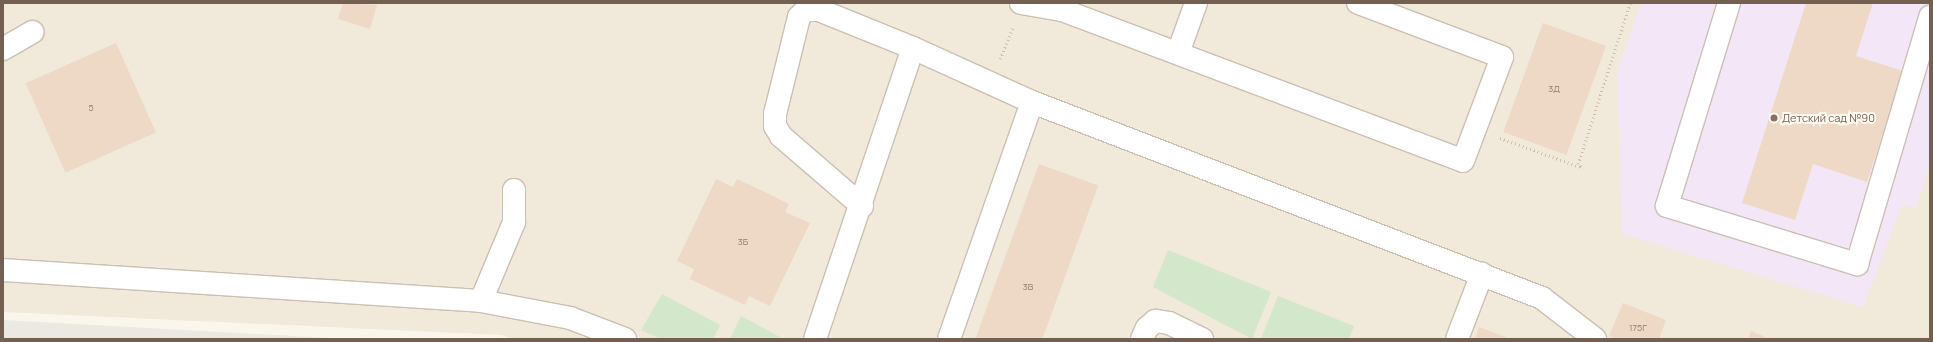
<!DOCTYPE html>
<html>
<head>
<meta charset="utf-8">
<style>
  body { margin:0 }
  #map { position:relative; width:1933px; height:342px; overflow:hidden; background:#fbf6eb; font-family:Manrope,sans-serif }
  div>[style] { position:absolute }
  .residential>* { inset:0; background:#f1e9da }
  .industrial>* { inset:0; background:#ece9e3 }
  .education>* { inset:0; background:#f3e7f7 }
  .green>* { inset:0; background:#d3e7ca }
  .building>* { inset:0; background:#edd9c6; transform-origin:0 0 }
  .path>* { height:2.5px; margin-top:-1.25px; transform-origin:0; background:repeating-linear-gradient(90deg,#d2bda8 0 1px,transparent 0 4px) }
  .roads { filter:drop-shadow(1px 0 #ccbfb2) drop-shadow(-1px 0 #ccbfb2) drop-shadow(0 1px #ccbfb2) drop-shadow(0 -1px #ccbfb2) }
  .minor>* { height:22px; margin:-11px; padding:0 11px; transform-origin:11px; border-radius:11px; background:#fff }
  .dots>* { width:11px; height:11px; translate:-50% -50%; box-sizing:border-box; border:2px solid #fdfaf1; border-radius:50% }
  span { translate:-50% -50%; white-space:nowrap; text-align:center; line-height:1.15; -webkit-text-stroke:4px #fdfaf1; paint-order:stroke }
  .number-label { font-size:9px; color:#927e6e }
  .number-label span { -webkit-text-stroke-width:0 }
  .education-label { font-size:11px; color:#785e54 }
  .left { translate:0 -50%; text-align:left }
  .frame { position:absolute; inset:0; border:4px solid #736050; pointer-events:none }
</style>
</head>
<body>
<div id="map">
  <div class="residential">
    <i style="clip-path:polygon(3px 3px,1930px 3px,1930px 339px,512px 339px,502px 335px,3px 312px)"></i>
  </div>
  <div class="industrial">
    <i style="clip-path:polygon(3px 320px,348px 339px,3px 339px)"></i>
  </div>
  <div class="education">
    <i style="clip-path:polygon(1641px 3px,1930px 3px,1930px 163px,1916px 208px,1902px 205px,1863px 307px,1622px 234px,1617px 73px)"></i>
  </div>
  <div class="green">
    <i style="clip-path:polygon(1168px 250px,1271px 292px,1252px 339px,1153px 287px)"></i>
    <i style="clip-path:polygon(662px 294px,720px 325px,713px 339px,661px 339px,641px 330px)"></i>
    <i style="clip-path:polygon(1278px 296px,1354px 326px,1349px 339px,1261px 339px)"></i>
    <i style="clip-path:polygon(741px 316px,780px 337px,780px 339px,730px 339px)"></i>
  </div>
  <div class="building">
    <i style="clip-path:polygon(343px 3px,377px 5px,370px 29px,338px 19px)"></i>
    <i style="clip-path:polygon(1806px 3px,1873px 3px,1856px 56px,1903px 71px,1867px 182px,1813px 164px,1795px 220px,1742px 203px)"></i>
    <i style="left:1543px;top:23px;width:67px;height:116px;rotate:20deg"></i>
    <i style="left:116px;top:43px;width:98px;height:99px;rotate:66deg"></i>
    <i style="left:1039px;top:164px;width:63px;height:186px;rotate:20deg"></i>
    <i style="clip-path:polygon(716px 179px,733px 187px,737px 179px,763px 191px,789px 204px,785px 212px,810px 223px,770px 306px,749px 296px,745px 305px,690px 279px,694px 269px,677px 261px)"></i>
    <i style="clip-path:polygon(1623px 303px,1666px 320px,1659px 339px,1616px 339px,1609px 336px)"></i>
    <i style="clip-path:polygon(1479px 327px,1511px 339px,1475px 339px)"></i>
    <i style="clip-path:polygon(1751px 331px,1770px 339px,1748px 339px)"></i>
  </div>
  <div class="path">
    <i style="left:1000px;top:59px;width:35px;rotate:-68deg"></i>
    <i style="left:1500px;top:138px;width:85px;rotate:19.9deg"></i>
    <i style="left:1581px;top:167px;width:4px;rotate:-135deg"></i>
    <i style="left:1578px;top:164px;width:169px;rotate:-72.1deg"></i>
  </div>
  <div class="roads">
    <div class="minor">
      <i style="left:1021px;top:3px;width:42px;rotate:9.7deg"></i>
      <i style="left:1063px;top:3px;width:7px;rotate:98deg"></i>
      <i style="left:1062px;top:10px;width:428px;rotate:20.6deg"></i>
      <i style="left:1463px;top:161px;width:111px;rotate:-69.4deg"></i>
      <i style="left:1502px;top:57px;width:154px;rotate:-159.4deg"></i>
      <i style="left:1729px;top:3px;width:212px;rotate:107deg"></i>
      <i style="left:1667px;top:206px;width:199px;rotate:17deg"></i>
      <i style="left:1857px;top:264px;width:258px;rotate:-73.5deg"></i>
      <i style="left:3px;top:49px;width:34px;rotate:-30deg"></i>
      <i style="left:1178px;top:53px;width:53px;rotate:-70.2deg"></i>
      <i style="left:862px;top:206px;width:107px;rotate:-139.2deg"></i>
      <i style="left:781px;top:136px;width:12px;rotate:-121deg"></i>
      <i style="left:775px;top:126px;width:12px;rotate:-90deg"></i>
      <i style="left:775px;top:114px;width:100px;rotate:-76.1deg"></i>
      <i style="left:799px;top:17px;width:10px;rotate:-45deg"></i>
      <i style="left:806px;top:10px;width:13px"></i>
      <i style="left:819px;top:10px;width:101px;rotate:22deg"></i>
      <i style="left:913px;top:48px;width:131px;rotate:24.4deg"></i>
      <i style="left:3px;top:270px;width:479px;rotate:3.7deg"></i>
      <i style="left:481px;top:301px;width:91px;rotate:10.8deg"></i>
      <i style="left:570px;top:318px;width:59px;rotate:20.9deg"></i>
      <i style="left:481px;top:301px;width:86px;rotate:-67.3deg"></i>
      <i style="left:514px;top:222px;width:32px;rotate:-90deg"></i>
      <i style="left:815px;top:339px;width:307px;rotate:-71.4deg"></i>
      <i style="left:949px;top:339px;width:251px;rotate:-70.7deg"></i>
      <i style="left:1032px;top:102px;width:546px;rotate:21.02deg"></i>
      <i style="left:1542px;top:298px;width:67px;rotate:37.7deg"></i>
      <i style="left:1142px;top:339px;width:12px;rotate:-66deg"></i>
      <i style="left:1147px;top:328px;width:11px;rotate:-41deg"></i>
      <i style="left:1155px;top:321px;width:14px;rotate:8deg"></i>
      <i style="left:1169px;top:323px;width:37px;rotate:26deg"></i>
      <i style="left:1457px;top:339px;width:70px;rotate:-69deg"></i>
    </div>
  </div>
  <div class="dots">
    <i style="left:1774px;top:118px;background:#8d6e63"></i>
  </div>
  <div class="number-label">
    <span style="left:1554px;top:89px">3Д</span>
    <span style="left:91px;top:108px">5</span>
    <span style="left:743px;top:242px">3Б</span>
    <span style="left:1028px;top:287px">3В</span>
    <span style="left:1638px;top:328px">175Г</span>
  </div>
  <div class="education-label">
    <span class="left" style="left:1782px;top:118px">Детский сад №90</span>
  </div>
  <div class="frame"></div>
</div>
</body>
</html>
